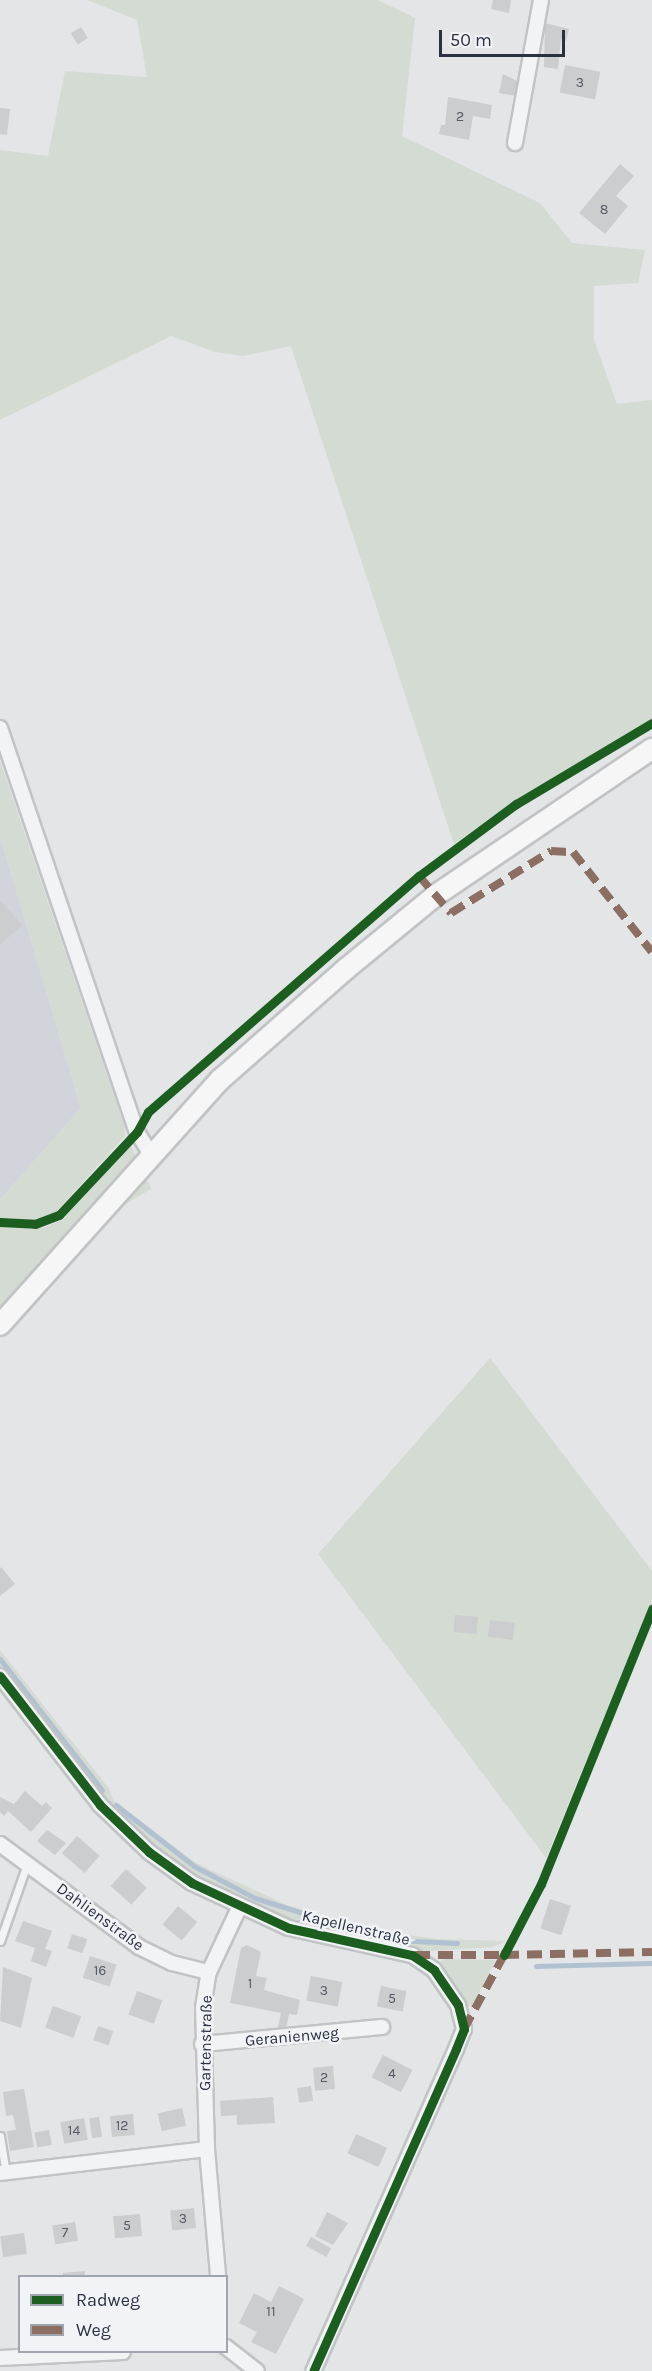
<!DOCTYPE html>
<html>
<head>
<meta charset="utf-8">
<style>
  body { margin:0 }
  #map { position:relative; width:652px; height:2371px; overflow:hidden; background:#e3e5e7; font-family:Karla,sans-serif }
  div>[style] { position:absolute }
  .built>* { inset:0; background:#d1d4da }
  .green>* { inset:0; background:#d4dbd3; transform-origin:0 0 }
  .stream>* { height:5px; margin:-2.5px; padding:0 2.5px; transform-origin:2.5px; border-radius:2.5px; background:#b2c1d2 }
  .building>* { inset:0; background:#cbcdcf; transform-origin:0 0 }
  .roads { filter:drop-shadow(2px 0 #c1c3c5) drop-shadow(-2px 0 #c1c3c5) drop-shadow(0 2px #c1c3c5) drop-shadow(0 -2px #c1c3c5) }
  .lane>* { height:7px; margin:-3.5px; padding:0 3.5px; transform-origin:3.5px; border-radius:3.5px; background:#f2f3f5 }
  .street>* { height:14px; margin:-7px; padding:0 7px; transform-origin:7px; border-radius:7px; background:#f2f3f5 }
  .secondary>* { height:20px; margin:-10px; padding:0 10px; transform-origin:10px; border-radius:10px; background:#f6f6f7 }
  .quiet>* { height:8px; margin-top:-4px; transform-origin:0; background:repeating-linear-gradient(90deg,#8d6e63 0 15px,transparent 0 23px) }
  .cycleway>* { height:9px; margin:-4.5px; padding:0 4.5px; transform-origin:4.5px; border-radius:4.5px; background:#1b5e20 }
  span { translate:-50% -50%; white-space:nowrap; text-align:center; line-height:1.15; -webkit-text-stroke:5px #f1f3f7; paint-order:stroke }
  .number-label { font-size:14px; color:#535a65 }
  .number-label span { -webkit-text-stroke-width:0 }
  .street-label { font-size:16px; color:#2a3241 }
  .legend { position:absolute; left:18px; top:2275px; width:210px; height:78px; box-sizing:border-box; background:#f1f3f7; border:2px solid #a1a6ae; margin:0; padding:8px 10px; list-style:none; font-size:18px; color:#2a3241 }
  .legend li { display:flex; align-items:center; gap:12px; height:30px }
  .legend b { width:30px; border:2px solid #a1a6ae }
  .scale { position:absolute; left:439px; top:30px; width:126px; height:27px; box-sizing:border-box; border:3px solid #2a3241; border-top:0; padding-left:8px; font-size:18px; line-height:21px; white-space:nowrap; color:#2a3241; -webkit-text-stroke:4px #f1f3f7; paint-order:stroke }
</style>
</head>
<body>
<div id="map">
  <div class="built">
    <i style="clip-path:polygon(0 836px,81px 1108px,0 1200px)"></i>
  </div>
  <div class="green">
    <i style="clip-path:polygon(87px 0,378px 0,415px 18px,402px 136px,540px 203px,572px 243px,645px 250px,638px 283px,594px 286px,594px 340px,617px 404px,652px 400px,652px 719px,515px 800px,454px 844px,291px 346px,243px 356px,215px 352px,171px 336px,0 420px,0 150px,48px 156px,65px 71px,147px 77px,137px 20px)"></i>
    <i style="clip-path:polygon(0 761px,125px 1128px,125px 1136px,54px 1214px,38px 1220px,0 1218px,0 1200px,81px 1108px,0 836px)"></i>
    <i style="clip-path:polygon(131px 1146px,136px 1157px,0 1309px,0 1227px,43px 1228px,62px 1220px)"></i>
    <i style="left:143px;top:1174px;width:17px;height:217px;rotate:59deg"></i>
    <i style="clip-path:polygon(490px 1358px,652px 1571px,652px 1600px,546px 1858px,318px 1554px)"></i>
    <i style="clip-path:polygon(0 1650px,110px 1790px,113px 1800px,196px 1863px,287px 1905px,380px 1931px,437px 1939px,506px 1941px,493px 1947px,429px 1951px,362px 1941px,305px 1925px,210px 1885px,139px 1836px,100px 1800px,0 1670px)"></i>
    <i style="clip-path:polygon(444px 1959px,495px 1960px,474px 2004px,467px 2007px,440px 1962px)"></i>
  </div>
  <div class="stream">
    <i style="left:0;top:1659px;width:166px;rotate:52.1deg"></i>
    <i style="left:116px;top:1805px;width:99px;rotate:38deg"></i>
    <i style="left:194px;top:1866px;width:69px;rotate:27.7deg"></i>
    <i style="left:255px;top:1898px;width:96px;rotate:17.5deg"></i>
    <i style="left:347px;top:1927px;width:68px;rotate:11.8deg"></i>
    <i style="left:414px;top:1941px;width:43px;rotate:2.7deg"></i>
    <i style="left:536px;top:1966px;width:116px;rotate:-1.5deg"></i>
  </div>
  <div class="building">
    <i style="clip-path:polygon(493px 0,511px 0,509px 13px,491px 9px)"></i>
    <i style="clip-path:polygon(545px 23px,569px 29px,566px 41px,561px 39px,558px 69px,544px 67px)"></i>
    <i style="left:81px;top:27px;width:13px;height:12px;rotate:58deg"></i>
    <i style="left:565px;top:65px;width:36px;height:28px;rotate:11deg"></i>
    <i style="clip-path:polygon(503px 74px,519px 82px,516px 96px,499px 93px)"></i>
    <i style="clip-path:polygon(448px 97px,492px 105px,490px 119px,473px 116px,469px 140px,439px 134px,441px 125px,445px 125px)"></i>
    <i style="clip-path:polygon(0 108px,10px 109px,7px 135px,0 134px)"></i>
    <i style="clip-path:polygon(620px 164px,634px 176px,616px 196px,628px 206px,605px 234px,579px 213px)"></i>
    <i style="clip-path:polygon(0 900px,22px 925px,0 945px)"></i>
    <i style="clip-path:polygon(1px 1567px,15px 1584px,0 1596px,0 1569px)"></i>
    <i style="left:455px;top:1615px;width:23px;height:17px;rotate:5deg"></i>
    <i style="left:490px;top:1620px;width:25px;height:17px;rotate:7deg"></i>
    <i style="clip-path:polygon(25px 1791px,42px 1806px,46px 1802px,52px 1808px,31px 1832px,8px 1811px,4px 1816px,0 1812px,0 1797px,14px 1804px)"></i>
    <i style="clip-path:polygon(47px 1830px,66px 1843px,55px 1855px,37px 1841px)"></i>
    <i style="left:77px;top:1836px;width:30px;height:23px;rotate:41deg"></i>
    <i style="left:126px;top:1869px;width:28px;height:23px;rotate:42deg"></i>
    <i style="left:550px;top:1899px;width:22px;height:31px;rotate:18deg"></i>
    <i style="left:178px;top:1906px;width:25px;height:24px;rotate:40deg"></i>
    <i style="clip-path:polygon(23px 1921px,52px 1931px,45px 1949px,52px 1951px,46px 1967px,31px 1961px,35px 1948px,15px 1941px)"></i>
    <i style="left:72px;top:1934px;width:16px;height:15px;rotate:18deg"></i>
    <i style="clip-path:polygon(247px 1945px,261px 1952px,256px 1976px,267px 1978px,264px 1990px,300px 2000px,297px 2015px,289px 2014px,286px 2028px,278px 2027px,281px 2013px,230px 2003px,241px 1948px)"></i>
    <i style="left:90px;top:1956px;width:28px;height:23px;rotate:18deg"></i>
    <i style="clip-path:polygon(3px 1967px,32px 1978px,21px 2028px,0 2021px)"></i>
    <i style="left:311px;top:1976px;width:32px;height:25px;rotate:11deg"></i>
    <i style="left:381px;top:1986px;width:26px;height:21px;rotate:11deg"></i>
    <i style="left:137px;top:1991px;width:27px;height:25px;rotate:20deg"></i>
    <i style="left:53px;top:2006px;width:30px;height:23px;rotate:20deg"></i>
    <i style="left:98px;top:2026px;width:16px;height:15px;rotate:18deg"></i>
    <i style="left:383px;top:2055px;width:33px;height:25px;rotate:27deg"></i>
    <i style="left:333px;top:2066px;width:23px;height:20px;rotate:85deg"></i>
    <i style="left:311px;top:2086px;width:15px;height:14px;rotate:82deg"></i>
    <i style="clip-path:polygon(24px 2089px,34px 2147px,10px 2151px,7px 2131px,16px 2130px,13px 2115px,6px 2116px,3px 2092px)"></i>
    <i style="clip-path:polygon(273px 2097px,275px 2123px,237px 2125px,237px 2115px,221px 2116px,220px 2101px)"></i>
    <i style="left:182px;top:2108px;width:18px;height:25px;rotate:77deg"></i>
    <i style="left:133px;top:2114px;width:21px;height:23px;rotate:85deg"></i>
    <i style="left:99px;top:2117px;width:20px;height:10px;rotate:81deg"></i>
    <i style="left:84px;top:2118px;width:22px;height:24px;rotate:80deg"></i>
    <i style="left:49px;top:2130px;width:15px;height:15px;rotate:79deg"></i>
    <i style="left:356px;top:2134px;width:34px;height:21px;rotate:24deg"></i>
    <i style="left:194px;top:2208px;width:20px;height:24px;rotate:84deg"></i>
    <i style="clip-path:polygon(327px 2212px,348px 2223px,333px 2245px,315px 2236px)"></i>
    <i style="left:140px;top:2214px;width:22px;height:27px;rotate:85deg"></i>
    <i style="left:75px;top:2222px;width:19px;height:23px;rotate:81deg"></i>
    <i style="left:24px;top:2233px;width:21px;height:24px;rotate:82deg"></i>
    <i style="left:311px;top:2237px;width:23px;height:10px;rotate:29deg"></i>
    <i style="clip-path:polygon(85px 2271px,85px 2276px,63px 2276px,63px 2273px)"></i>
    <i style="clip-path:polygon(279px 2286px,304px 2299px,276px 2354px,251px 2342px,257px 2332px,239px 2323px,254px 2293px,271px 2302px)"></i>
  </div>
  <div class="roads">
    <div class="lane">
      <i style="left:0;top:1941px;width:82px;rotate:-70.7deg"></i>
      <i style="left:0;top:2136px;width:36px;rotate:81deg"></i>
    </div>
    <div class="street">
      <i style="left:515px;top:143px;width:145px;rotate:-79.7deg"></i>
      <i style="left:0;top:728px;width:427px;rotate:71.3deg"></i>
      <i style="left:137px;top:1132px;width:25px;rotate:58deg"></i>
      <i style="left:0;top:1676px;width:163px;rotate:52.2deg"></i>
      <i style="left:100px;top:1805px;width:68px;rotate:43.8deg"></i>
      <i style="left:149px;top:1852px;width:53px;rotate:35.8deg"></i>
      <i style="left:192px;top:1883px;width:107px;rotate:24.9deg"></i>
      <i style="left:289px;top:1928px;width:126px;rotate:12.4deg"></i>
      <i style="left:412px;top:1955px;width:27px;rotate:34deg"></i>
      <i style="left:434px;top:1970px;width:42px;rotate:55.6deg"></i>
      <i style="left:458px;top:2005px;width:25px;rotate:76deg"></i>
      <i style="left:464px;top:2029px;width:22px;rotate:112deg"></i>
      <i style="left:456px;top:2049px;width:352px;rotate:113.9deg"></i>
      <i style="left:0;top:1844px;width:173px;rotate:36.5deg"></i>
      <i style="left:139px;top:1947px;width:37px;rotate:26deg"></i>
      <i style="left:172px;top:1963px;width:38px;rotate:14deg"></i>
      <i style="left:202px;top:2044px;width:181px;rotate:-5.4deg"></i>
      <i style="left:207px;top:2149px;width:141px;rotate:-91.6deg"></i>
      <i style="left:203px;top:2008px;width:36px;rotate:-81deg"></i>
      <i style="left:209px;top:1972px;width:71px;rotate:-64.9deg"></i>
      <i style="left:0;top:2173px;width:208px;rotate:-6.6deg"></i>
      <i style="left:207px;top:2149px;width:127px;rotate:85deg"></i>
      <i style="left:226px;top:2347px;width:39px;rotate:38deg"></i>
      <i style="left:0;top:2358px;width:123px;rotate:-2.8deg"></i>
    </div>
    <div class="secondary">
      <i style="left:0;top:1325px;width:329px;rotate:-48.1deg"></i>
      <i style="left:220px;top:1080px;width:168px;rotate:-41.4deg"></i>
      <i style="left:346px;top:969px;width:117px;rotate:-39.4deg"></i>
      <i style="left:436px;top:895px;width:261px;rotate:-34.1deg"></i>
    </div>
  </div>
  <div class="quiet">
    <i style="left:419px;top:876px;width:49px;rotate:49.1deg"></i>
    <i style="left:451px;top:913px;width:118px;rotate:-31.8deg"></i>
    <i style="left:551px;top:851px;width:22px;rotate:3deg"></i>
    <i style="left:573px;top:852px;width:127px;rotate:51.7deg"></i>
    <i style="left:415px;top:1955px;width:89px"></i>
    <i style="left:504px;top:1955px;width:4px;rotate:-63deg"></i>
    <i style="left:464px;top:2029px;width:84px;rotate:-61.6deg"></i>
    <i style="left:504px;top:1955px;width:148px;rotate:-1.2deg"></i>
  </div>
  <div class="cycleway">
    <i style="left:0;top:1222px;width:35px;rotate:3deg"></i>
    <i style="left:35px;top:1224px;width:26px;rotate:-21deg"></i>
    <i style="left:59px;top:1215px;width:114px;rotate:-46.8deg"></i>
    <i style="left:137px;top:1132px;width:23px;rotate:-61deg"></i>
    <i style="left:148px;top:1112px;width:359px;rotate:-41.1deg"></i>
    <i style="left:419px;top:876px;width:121px;rotate:-36.6deg"></i>
    <i style="left:516px;top:804px;width:158px;rotate:-30.8deg"></i>
    <i style="left:0;top:1676px;width:163px;rotate:52.2deg"></i>
    <i style="left:100px;top:1805px;width:68px;rotate:43.8deg"></i>
    <i style="left:149px;top:1852px;width:53px;rotate:35.8deg"></i>
    <i style="left:192px;top:1883px;width:107px;rotate:24.9deg"></i>
    <i style="left:289px;top:1928px;width:126px;rotate:12.4deg"></i>
    <i style="left:412px;top:1955px;width:27px;rotate:34deg"></i>
    <i style="left:434px;top:1970px;width:42px;rotate:55.6deg"></i>
    <i style="left:458px;top:2005px;width:25px;rotate:76deg"></i>
    <i style="left:464px;top:2029px;width:22px;rotate:112deg"></i>
    <i style="left:456px;top:2049px;width:352px;rotate:113.9deg"></i>
    <i style="left:504px;top:1955px;width:80px;rotate:-62.5deg"></i>
    <i style="left:541px;top:1884px;width:297px;rotate:-68deg"></i>
  </div>
  <div class="number-label">
    <span style="left:580px;top:83px">3</span>
    <span style="left:460px;top:117px">2</span>
    <span style="left:604px;top:210px">8</span>
    <span style="left:100px;top:1971px">16</span>
    <span style="left:250px;top:1984px">1</span>
    <span style="left:324px;top:1991px">3</span>
    <span style="left:392px;top:1999px">5</span>
    <span style="left:392px;top:2074px">4</span>
    <span style="left:324px;top:2078px">2</span>
    <span style="left:122px;top:2126px">12</span>
    <span style="left:74px;top:2131px">14</span>
    <span style="left:183px;top:2219px">3</span>
    <span style="left:127px;top:2226px">5</span>
    <span style="left:65px;top:2233px">7</span>
    <span style="left:271px;top:2312px">11</span>
  </div>
  <div class="street-label">
    <span style="left:100px;top:1917px;rotate:36deg">Dahlienstraße</span>
    <span style="left:356px;top:1928px;rotate:13deg">Kapellenstraße</span>
    <span style="left:292px;top:2037px;rotate:-5deg">Geranienweg</span>
    <span style="left:206px;top:2043px;rotate:-89deg">Gartenstraße</span>
  </div>
  <ul class="legend">
  <li><b style="height:8px;background:#1b5e20"></b>Radweg</li>
  <li><b style="height:8px;background:#8d6e63"></b>Weg</li>
  </ul>
  <div class="scale">50 m</div>
</div>
</body>
</html>
